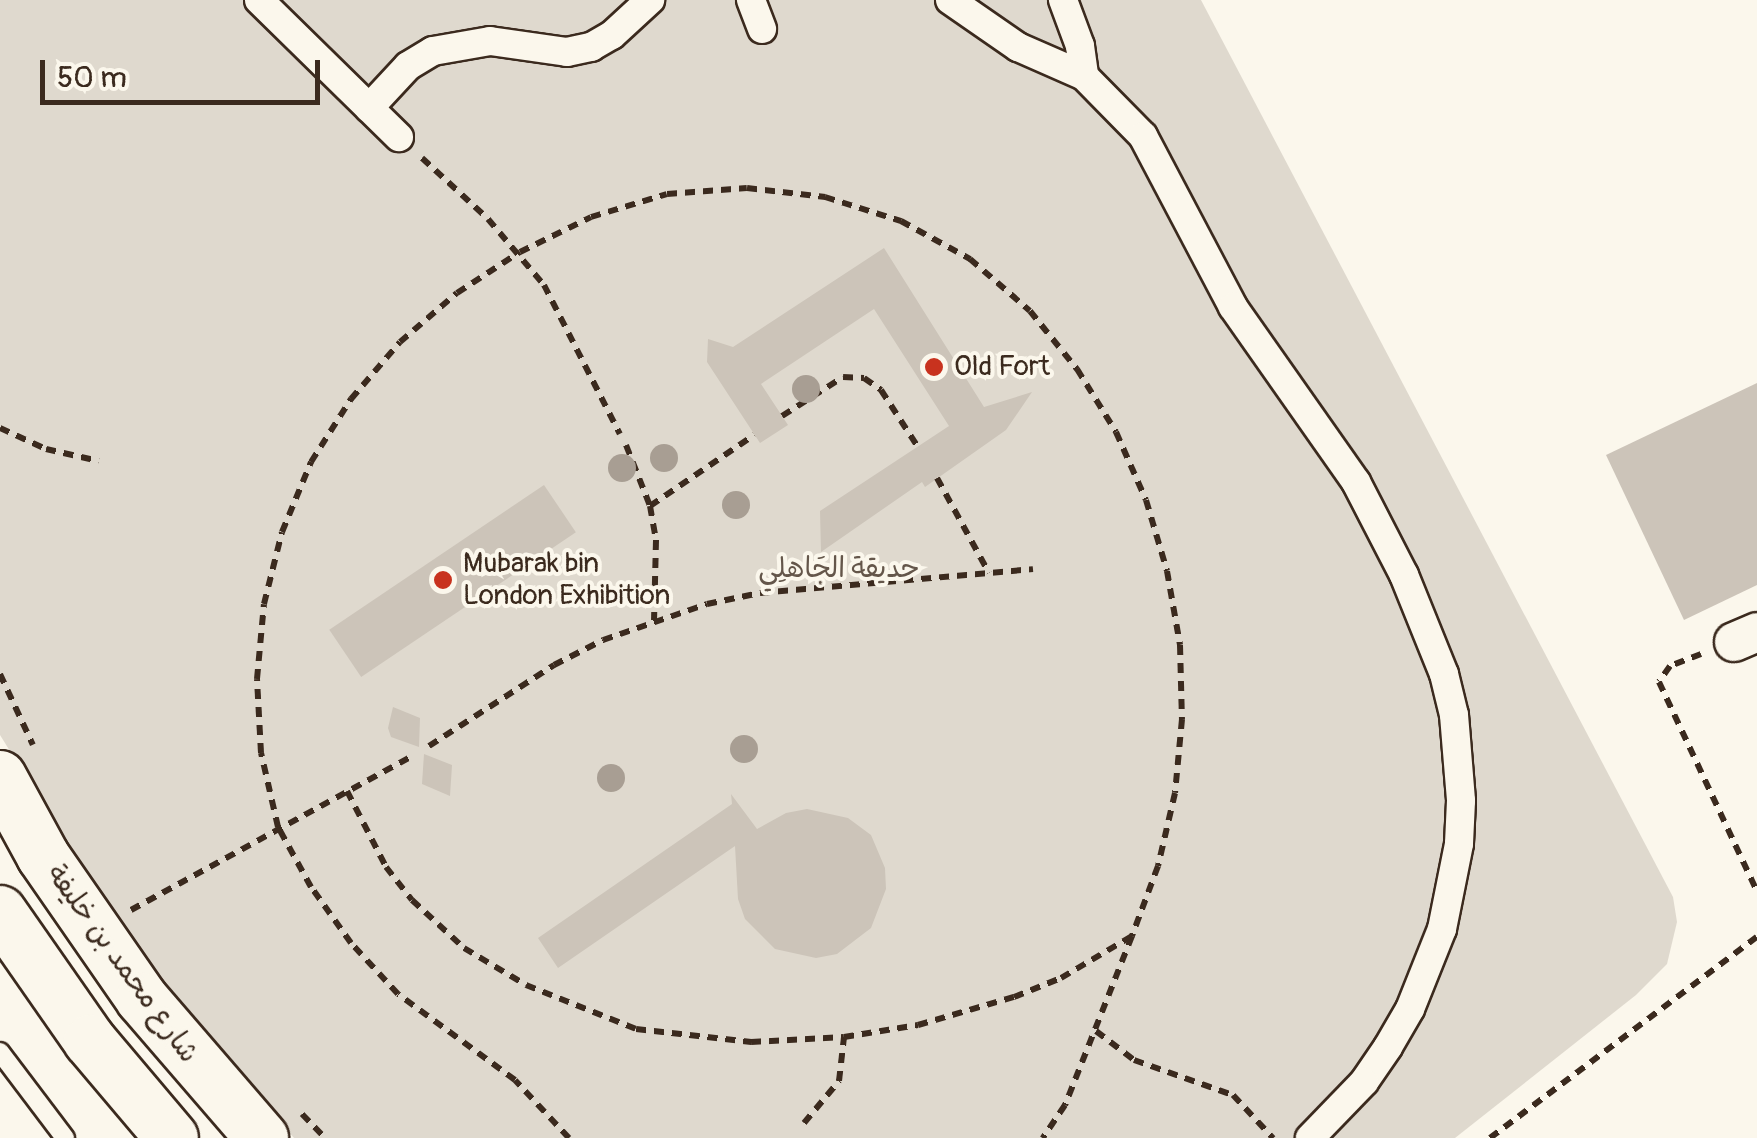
<!DOCTYPE html>
<html>
<head>
<meta charset="utf-8">
<style>
  body { margin:0 }
  #map { position:relative; width:1757px; height:1138px; overflow:hidden; background:#fbf7ec; font-family:Pangolin,"Playpen Sans Arabic",sans-serif }
  div>[style] { position:absolute }
  .green>* { inset:0; background:#dfd9ce }
  .building>* { inset:0; background:#ccc4b9; transform-origin:0 0 }
  .path>* { height:6px; margin-top:-3px; transform-origin:0; background:repeating-linear-gradient(90deg,#3b2a1e 0 10px,transparent 0 18px) }
  .roads { filter:drop-shadow(2px 0 #3b2a1e) drop-shadow(-2px 0 #3b2a1e) drop-shadow(0 2px #3b2a1e) drop-shadow(0 -2px #3b2a1e) }
  .service>* { height:18px; margin:-9px; padding:0 9px; transform-origin:9px; border-radius:9px; background:#fbf7ec }
  .pedestrian>* { height:28px; margin:-14px; padding:0 14px; transform-origin:14px; border-radius:14px; background:#fbf7ec }
  .minor>* { height:38px; margin:-19px; padding:0 19px; transform-origin:19px; border-radius:19px; background:#fbf7ec }
  .secondary>* { height:52px; margin:-26px; padding:0 26px; transform-origin:26px; border-radius:26px; background:#fbf7ec }
  .trees>* { width:28px; height:28px; margin:-14px; border-radius:50%; background:#a89e93 }
  .dots>* { width:28px; height:28px; translate:-50% -50%; box-sizing:border-box; border:5px solid #fbf7ec; border-radius:50% }
  span { translate:-50% -50%; white-space:nowrap; text-align:center; line-height:1.15; -webkit-text-stroke:8px #fbf7ec; paint-order:stroke }
  .poi-label { font-size:28px; color:#3b2a1e }
  .left { translate:0 -50%; text-align:left }
  .park-label { font-size:28px; color:#64564a }
  .street-label { font-size:28px; color:#3b2a1e }
  .scale { position:absolute; left:40px; top:60px; width:280px; height:45px; box-sizing:border-box; border:5px solid #3b2a1e; border-top:0; padding-left:12px; font-size:30px; line-height:35px; white-space:nowrap; color:#3b2a1e; -webkit-text-stroke:8px #fbf7ec; paint-order:stroke }
</style>
</head>
<body>
<div id="map">
  <div class="green">
    <i style="clip-path:polygon(0 0,1201px 0,1673px 897px,1677px 922px,1667px 964px,1636px 995px,1455px 1138px,294px 1138px,140px 960px,0 735px)"></i>
  </div>
  <div class="building">
    <i style="clip-path:polygon(884px 248px,984px 407px,1032px 392px,1006px 430px,925px 487px,922px 482px,821px 552px,820px 511px,949px 426px,874px 309px,761px 384px,788px 425px,760px 443px,707px 362px,708px 339px,733px 347px)"></i>
    <i style="clip-path:polygon(1757px 383px,1757px 585px,1684px 620px,1606px 455px)"></i>
    <i style="left:544px;top:485px;width:57px;height:259px;rotate:56deg"></i>
    <i style="clip-path:polygon(393px 707px,420px 718px,419px 747px,391px 737px,388px 728px)"></i>
    <i style="clip-path:polygon(424px 754px,452px 765px,450px 796px,422px 784px)"></i>
    <i style="clip-path:polygon(731px 794px,757px 829px,786px 813px,807px 809px,848px 818px,871px 835px,885px 868px,886px 889px,871px 928px,837px 954px,816px 958px,775px 949px,745px 919px,738px 899px,735px 846px,558px 968px,538px 938px,732px 804px)"></i>
  </div>
  <div class="path">
    <i style="left:422px;top:158px;width:90px;rotate:42.7deg"></i>
    <i style="left:488px;top:219px;width:87px;rotate:49.7deg"></i>
    <i style="left:544px;top:285px;width:167px;rotate:63deg"></i>
    <i style="left:782px;top:416px;width:72px;rotate:-32.6deg"></i>
    <i style="left:843px;top:377px;width:21px;rotate:3deg"></i>
    <i style="left:864px;top:378px;width:21px;rotate:35deg"></i>
    <i style="left:881px;top:390px;width:68px;rotate:57deg"></i>
    <i style="left:0;top:428px;width:51px;rotate:24.5deg"></i>
    <i style="left:46px;top:449px;width:54px;rotate:12.8deg"></i>
    <i style="left:626px;top:445px;width:66px;rotate:68.5deg"></i>
    <i style="left:650px;top:506px;width:35px;rotate:80deg"></i>
    <i style="left:656px;top:540px;width:80px;rotate:91.4deg"></i>
    <i style="left:937px;top:478px;width:108px;rotate:61.3deg"></i>
    <i style="left:650px;top:506px;width:126px;rotate:-34.3deg"></i>
    <i style="left:1701px;top:654px;width:33px;rotate:159deg"></i>
    <i style="left:1670px;top:666px;width:19px;rotate:125deg"></i>
    <i style="left:1659px;top:682px;width:231px;rotate:64.9deg"></i>
    <i style="left:0;top:674px;width:78px;rotate:65.1deg"></i>
    <i style="left:429px;top:746px;width:149px;rotate:-32.9deg"></i>
    <i style="left:554px;top:665px;width:55px;rotate:-27deg"></i>
    <i style="left:603px;top:640px;width:110px;rotate:-19.1deg"></i>
    <i style="left:707px;top:604px;width:54px;rotate:-11.7deg"></i>
    <i style="left:760px;top:593px;width:274px;rotate:-5deg"></i>
    <i style="left:347px;top:791px;width:85px;rotate:62.8deg"></i>
    <i style="left:386px;top:867px;width:42px;rotate:51.8deg"></i>
    <i style="left:412px;top:900px;width:71px;rotate:42.7deg"></i>
    <i style="left:464px;top:948px;width:72px;rotate:30.8deg"></i>
    <i style="left:526px;top:985px;width:118px;rotate:21.8deg"></i>
    <i style="left:636px;top:1029px;width:116px;rotate:6.4deg"></i>
    <i style="left:751px;top:1042px;width:93px;rotate:-3.1deg"></i>
    <i style="left:844px;top:1037px;width:75px;rotate:-9.2deg"></i>
    <i style="left:918px;top:1025px;width:100px;rotate:-16.3deg"></i>
    <i style="left:1014px;top:997px;width:51px;rotate:-22deg"></i>
    <i style="left:1061px;top:978px;width:82px;rotate:-30.6deg"></i>
    <i style="left:131px;top:910px;width:323px;rotate:-28.7deg"></i>
    <i style="left:1096px;top:1031px;width:48px;rotate:37.3deg"></i>
    <i style="left:1134px;top:1060px;width:105px;rotate:19.5deg"></i>
    <i style="left:1233px;top:1095px;width:59px;rotate:47.1deg"></i>
    <i style="left:302px;top:1114px;width:33px;rotate:46deg"></i>
    <i style="left:804px;top:1123px;width:55px;rotate:-50.2deg"></i>
    <i style="left:839px;top:1081px;width:44px;rotate:-83.5deg"></i>
    <i style="left:569px;top:1138px;width:79px;rotate:-133deg"></i>
    <i style="left:515px;top:1080px;width:145px;rotate:-143.7deg"></i>
    <i style="left:398px;top:994px;width:69px;rotate:-132.7deg"></i>
    <i style="left:351px;top:943px;width:69px;rotate:-125.5deg"></i>
    <i style="left:311px;top:887px;width:68px;rotate:-118.8deg"></i>
    <i style="left:278px;top:827px;width:76px;rotate:-102.9deg"></i>
    <i style="left:261px;top:753px;width:74px;rotate:-93.1deg"></i>
    <i style="left:257px;top:679px;width:75px;rotate:-84.7deg"></i>
    <i style="left:264px;top:604px;width:74px;rotate:-76deg"></i>
    <i style="left:282px;top:532px;width:76px;rotate:-67.5deg"></i>
    <i style="left:311px;top:462px;width:75px;rotate:-57.6deg"></i>
    <i style="left:351px;top:399px;width:75px;rotate:-49.3deg"></i>
    <i style="left:400px;top:342px;width:75px;rotate:-40.7deg"></i>
    <i style="left:457px;top:293px;width:75px;rotate:-33.1deg"></i>
    <i style="left:520px;top:252px;width:79px;rotate:-26.2deg"></i>
    <i style="left:591px;top:217px;width:79px;rotate:-16.8deg"></i>
    <i style="left:667px;top:194px;width:80px;rotate:-4.3deg"></i>
    <i style="left:747px;top:188px;width:79px;rotate:6.6deg"></i>
    <i style="left:825px;top:197px;width:80px;rotate:17.5deg"></i>
    <i style="left:901px;top:221px;width:79px;rotate:28.8deg"></i>
    <i style="left:970px;top:259px;width:79px;rotate:40.9deg"></i>
    <i style="left:1030px;top:311px;width:75px;rotate:51deg"></i>
    <i style="left:1077px;top:369px;width:74px;rotate:58.2deg"></i>
    <i style="left:1116px;top:432px;width:74px;rotate:66.2deg"></i>
    <i style="left:1146px;top:500px;width:74px;rotate:73.5deg"></i>
    <i style="left:1167px;top:571px;width:75px;rotate:80deg"></i>
    <i style="left:1180px;top:645px;width:74px;rotate:88.5deg"></i>
    <i style="left:1182px;top:719px;width:74px;rotate:95.4deg"></i>
    <i style="left:1175px;top:793px;width:75px;rotate:103.1deg"></i>
    <i style="left:1158px;top:866px;width:75px;rotate:110.4deg"></i>
    <i style="left:1132px;top:936px;width:182px;rotate:111.6deg"></i>
    <i style="left:1065px;top:1105px;width:40px;rotate:124deg"></i>
    <i style="left:1490px;top:1138px;width:334px;rotate:-37deg"></i>
  </div>
  <div class="roads">
    <div class="service">
      <i style="left:0;top:1052px;width:108px;rotate:52.9deg"></i>
    </div>
    <div class="pedestrian">
      <i style="left:259px;top:0;width:196px;rotate:44.4deg"></i>
      <i style="left:751px;top:0;width:31px;rotate:69deg"></i>
      <i style="left:950px;top:0;width:83px;rotate:34.7deg"></i>
      <i style="left:1018px;top:47px;width:72px;rotate:23.7deg"></i>
      <i style="left:1084px;top:76px;width:84px;rotate:45.5deg"></i>
      <i style="left:1143px;top:136px;width:193px;rotate:62.2deg"></i>
      <i style="left:1233px;top:307px;width:214px;rotate:54.9deg"></i>
      <i style="left:1356px;top:482px;width:105px;rotate:62.7deg"></i>
      <i style="left:1404px;top:575px;width:107px;rotate:68deg"></i>
      <i style="left:1444px;top:674px;width:42px;rotate:76.3deg"></i>
      <i style="left:1454px;top:715px;width:86px;rotate:85.3deg"></i>
      <i style="left:1461px;top:801px;width:43px;rotate:92.7deg"></i>
      <i style="left:1459px;top:844px;width:87px;rotate:101.3deg"></i>
      <i style="left:1442px;top:929px;width:86px;rotate:111.8deg"></i>
      <i style="left:1410px;top:1009px;width:44px;rotate:120.1deg"></i>
      <i style="left:1388px;top:1047px;width:42px;rotate:124.4deg"></i>
      <i style="left:1364px;top:1082px;width:78px;rotate:134deg"></i>
      <i style="left:1063px;top:0;width:49px;rotate:69.7deg"></i>
      <i style="left:1080px;top:46px;width:30px;rotate:82deg"></i>
      <i style="left:369px;top:108px;width:57px;rotate:-47.1deg"></i>
      <i style="left:408px;top:66px;width:29px;rotate:-31deg"></i>
      <i style="left:433px;top:51px;width:58px;rotate:-10deg"></i>
      <i style="left:490px;top:41px;width:78px;rotate:8.1deg"></i>
      <i style="left:567px;top:52px;width:25px;rotate:-12deg"></i>
      <i style="left:591px;top:47px;width:24px;rotate:-30deg"></i>
      <i style="left:612px;top:35px;width:52px;rotate:-42.6deg"></i>
    </div>
    <div class="minor">
      <i style="left:1734px;top:642px;width:25px;rotate:-23deg"></i>
    </div>
    <div class="secondary">
      <i style="left:0;top:777px;width:90px;rotate:61.4deg"></i>
      <i style="left:43px;top:856px;width:174px;rotate:55.3deg"></i>
      <i style="left:142px;top:999px;width:184px;rotate:49.2deg"></i>
      <i style="left:0;top:912px;width:157px;rotate:55.1deg"></i>
      <i style="left:90px;top:1041px;width:127px;rotate:49.8deg"></i>
    </div>
  </div>
  <div class="trees">
    <i style="left:806px;top:389px"></i>
    <i style="left:664px;top:458px"></i>
    <i style="left:622px;top:468px"></i>
    <i style="left:736px;top:505px"></i>
    <i style="left:744px;top:749px"></i>
    <i style="left:611px;top:778px"></i>
  </div>
  <div class="dots">
    <i style="left:934px;top:367px;background:#c8321e"></i>
    <i style="left:443px;top:580px;background:#c8321e"></i>
  </div>
  <div class="poi-label">
    <span class="left" style="left:954px;top:367px">Old Fort</span>
    <span class="left" style="left:463px;top:580px">Mubarak bin<br>London Exhibition</span>
  </div>
  <div class="park-label">
    <span style="left:839px;top:569px">حديقة الجَاهلِي</span>
  </div>
  <div class="street-label">
    <span style="left:122px;top:964px;rotate:54deg">شارع محمد بن خليفة</span>
  </div>
  <div class="scale">50 m</div>
</div>
</body>
</html>
